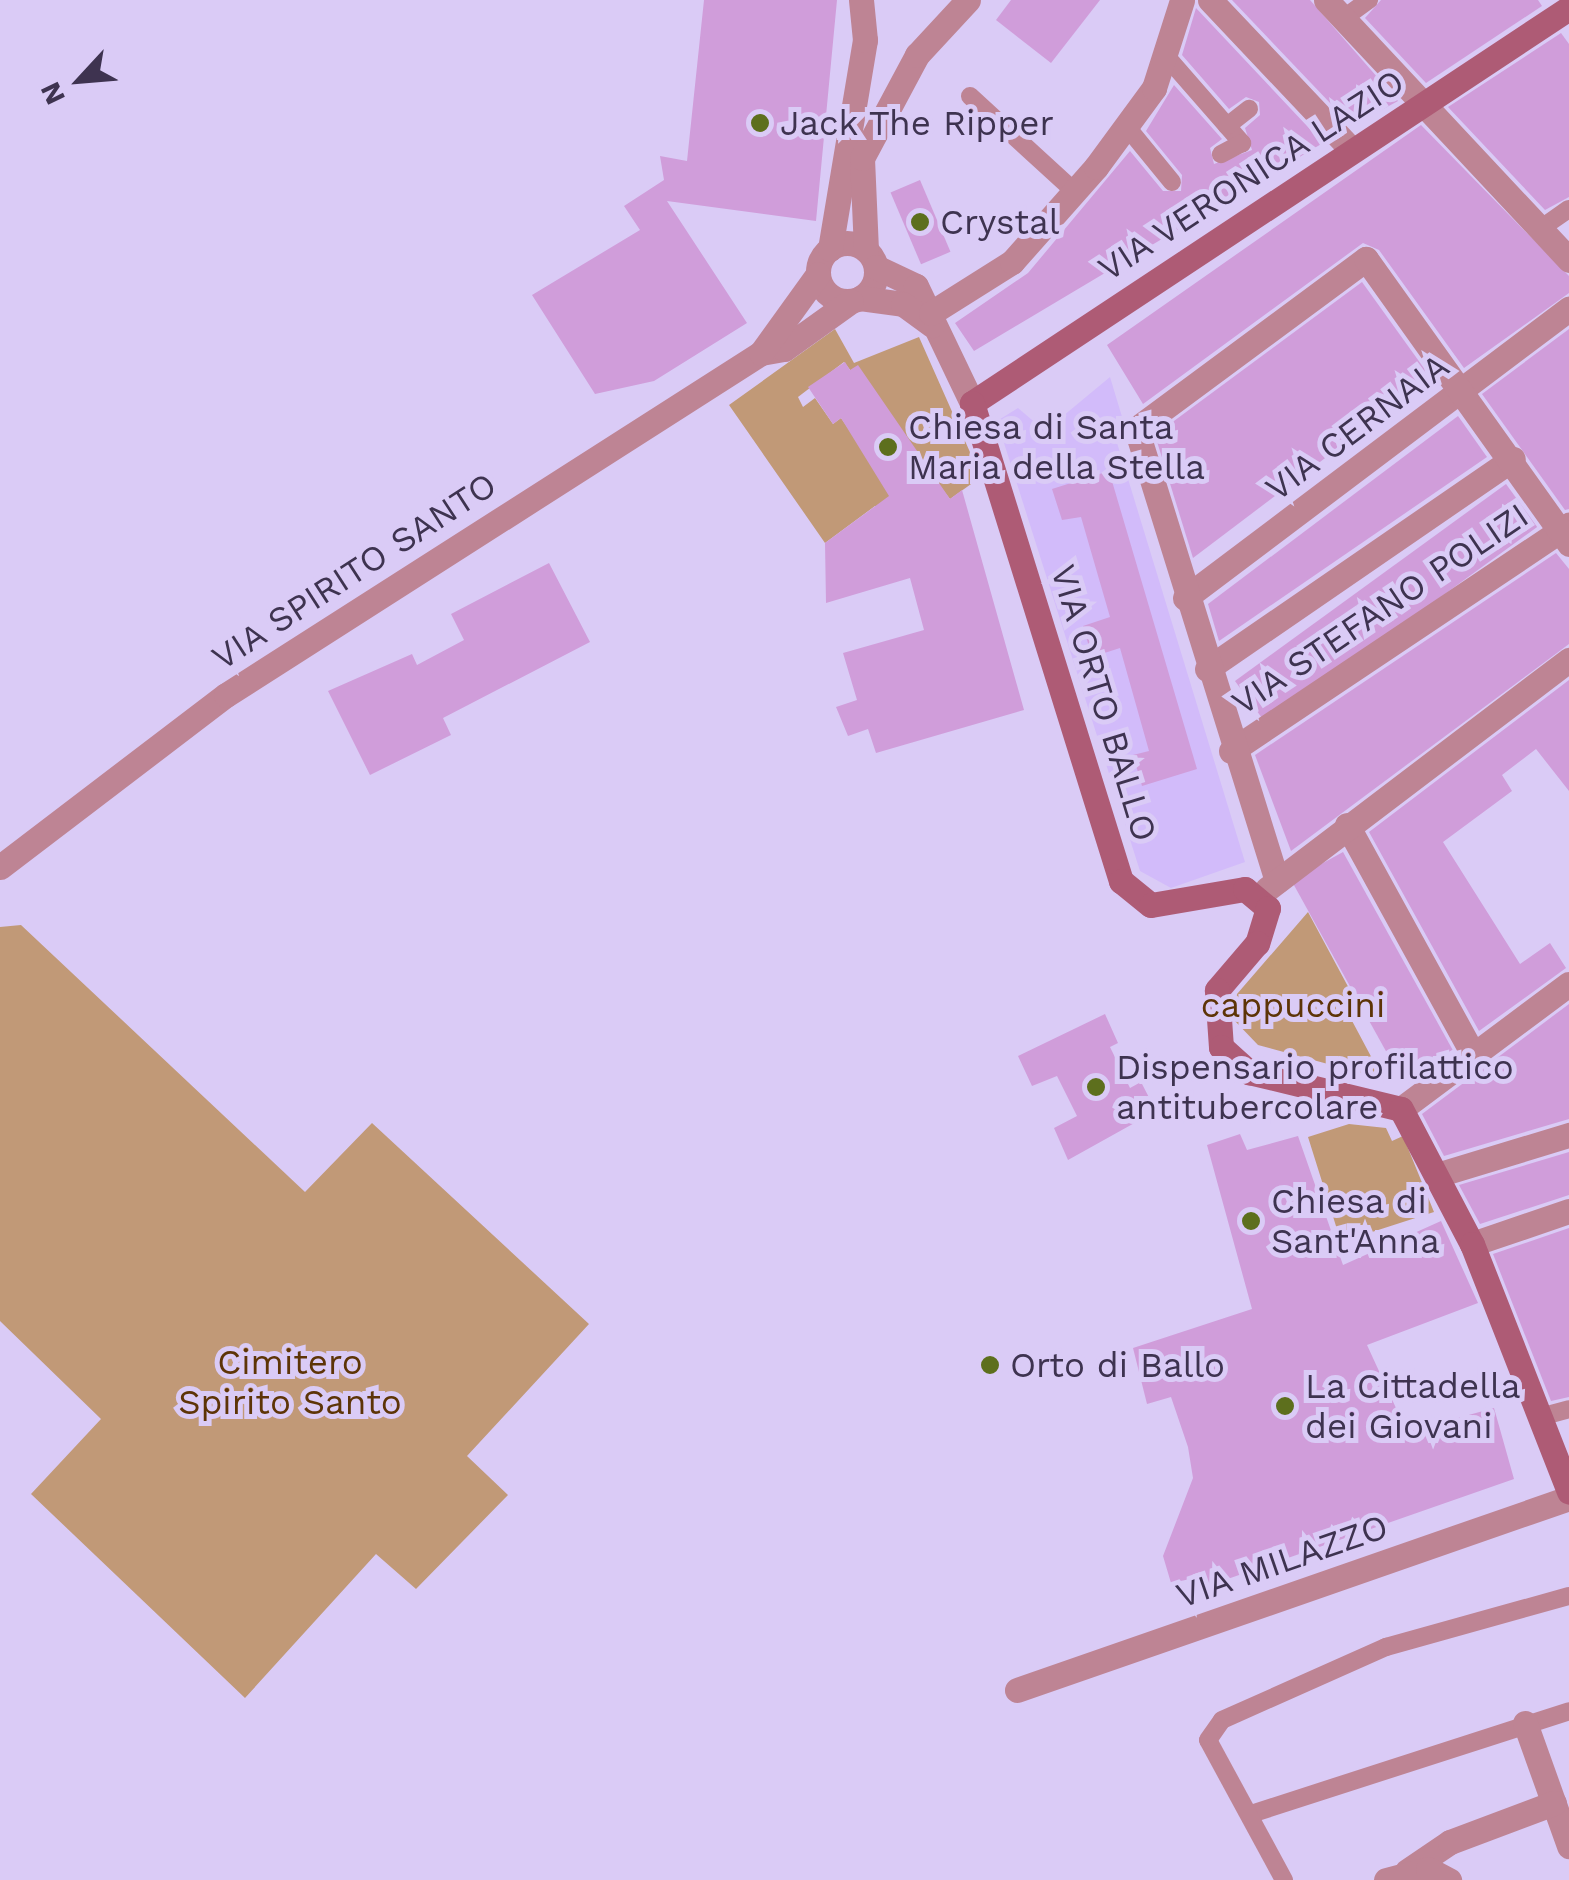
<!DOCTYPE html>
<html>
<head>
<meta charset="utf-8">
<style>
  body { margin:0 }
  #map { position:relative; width:1569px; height:1880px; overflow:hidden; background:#dacbf6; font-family:"Work Sans",sans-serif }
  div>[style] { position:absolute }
  .built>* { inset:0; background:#d2bbfa }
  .green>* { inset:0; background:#c19977 }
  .building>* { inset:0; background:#d09dda; transform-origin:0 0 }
  .lane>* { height:18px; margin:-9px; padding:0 9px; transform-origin:9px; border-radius:9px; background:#be8494 }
  .street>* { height:25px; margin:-12.5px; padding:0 12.5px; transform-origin:12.5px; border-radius:12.5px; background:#be8494 }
  .street>.ring { margin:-12.5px; padding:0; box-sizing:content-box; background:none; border:25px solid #be8494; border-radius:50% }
  .secondary>* { height:25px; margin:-12.5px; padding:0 12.5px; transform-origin:12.5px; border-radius:12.5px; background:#ae5b75 }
  .dots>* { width:28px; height:28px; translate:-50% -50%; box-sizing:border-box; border:5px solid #dacbf6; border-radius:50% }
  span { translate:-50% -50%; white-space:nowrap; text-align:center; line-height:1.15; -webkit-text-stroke:10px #dacbf6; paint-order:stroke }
  .poi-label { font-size:35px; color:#3e3350 }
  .left { translate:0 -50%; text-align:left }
  .street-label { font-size:35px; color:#3e3350 }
  .park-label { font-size:35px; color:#5d3407 }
  .north { position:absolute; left:30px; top:30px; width:100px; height:100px; -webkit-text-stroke:8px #dacbf6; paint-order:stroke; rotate:244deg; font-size:28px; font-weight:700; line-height:40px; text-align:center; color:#3e3350 }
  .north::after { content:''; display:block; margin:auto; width:35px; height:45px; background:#3e3350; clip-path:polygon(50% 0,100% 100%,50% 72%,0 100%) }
</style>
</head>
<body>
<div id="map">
  <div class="built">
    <i style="clip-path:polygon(1110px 377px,1123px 420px,1114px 433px,1245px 862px,1171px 888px,1140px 871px,997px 421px,1018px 408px,1045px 431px)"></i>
  </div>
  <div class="green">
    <i style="clip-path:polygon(835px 329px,854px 363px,919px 337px,981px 477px,950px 499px,844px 362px,798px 397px,803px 407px,815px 398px,833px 424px,841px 418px,914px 524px,875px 506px,825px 543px,729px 405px)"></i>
    <i style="clip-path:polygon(1308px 912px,1352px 994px,1342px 1002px,1383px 1079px,1258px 1045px,1234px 1020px,1237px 994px)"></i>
    <i style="clip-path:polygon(21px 925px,305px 1192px,372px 1123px,589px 1324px,467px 1456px,508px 1495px,416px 1589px,376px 1554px,245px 1698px,31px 1494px,101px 1419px,0 1321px,0 927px)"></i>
    <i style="clip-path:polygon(1349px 1124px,1386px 1128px,1392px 1141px,1403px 1136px,1434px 1212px,1341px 1242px,1308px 1137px)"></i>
  </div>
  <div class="building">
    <i style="clip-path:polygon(704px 0,837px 0,816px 221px,667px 201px,747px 323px,654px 381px,595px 394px,532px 295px,640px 230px,624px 206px,664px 180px,660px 156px,687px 161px)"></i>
    <i style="clip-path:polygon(1011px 0,1100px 0,1051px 63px,996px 20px)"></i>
    <i style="clip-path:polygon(1232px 0,1310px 0,1398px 101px,1352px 126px)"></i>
    <i style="clip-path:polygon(1381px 0,1538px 0,1542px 6px,1426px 83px,1365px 18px)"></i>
    <i style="clip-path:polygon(1196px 8px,1323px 143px,974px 351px,955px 323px,1028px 273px,1130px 151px,1163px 191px,1181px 191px,1182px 175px,1146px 131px,1174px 85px,1222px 139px,1210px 148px,1214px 164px,1252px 150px,1245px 128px,1260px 115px,1259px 102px,1246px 97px,1229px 109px,1182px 55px)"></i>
    <i style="clip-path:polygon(1561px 33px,1569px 44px,1569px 197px,1545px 210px,1448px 107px)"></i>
    <i style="clip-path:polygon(1421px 125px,1569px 276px,1569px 293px,1464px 368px,1379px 250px,1363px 243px,1143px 404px,1107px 345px)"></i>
    <i style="left:920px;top:180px;width:78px;height:32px;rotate:67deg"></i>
    <i style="clip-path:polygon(1362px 282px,1431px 378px,1193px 558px,1155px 435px)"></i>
    <i style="clip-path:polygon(1569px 329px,1569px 509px,1565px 510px,1482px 394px)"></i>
    <i style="clip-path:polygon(845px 362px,850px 370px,858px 365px,950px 499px,962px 490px,1024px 710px,876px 753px,868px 729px,848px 736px,836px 707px,857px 700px,843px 653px,924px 630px,910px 578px,826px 603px,825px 543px,889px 496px,841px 418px,833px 424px,808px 387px)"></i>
    <i style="clip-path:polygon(1458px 416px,1487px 457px,1219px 641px,1208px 604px)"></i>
    <i style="clip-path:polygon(1109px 471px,1197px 769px,1142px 786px,1133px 755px,1149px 751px,1120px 648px,1092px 657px,1083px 626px,1110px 617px,1081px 517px,1062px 520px,1052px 489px)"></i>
    <i style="left:1506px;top:484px;width:53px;height:335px;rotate:54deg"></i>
    <i style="clip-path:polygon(1556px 553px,1569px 569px,1569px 644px,1291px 851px,1255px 755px)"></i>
    <i style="clip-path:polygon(549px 563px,590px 642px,443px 718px,451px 735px,370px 775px,328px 691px,412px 654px,417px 665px,464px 640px,451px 614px)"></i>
    <i style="clip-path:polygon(1569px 680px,1569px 791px,1536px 749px,1502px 775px,1512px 791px,1443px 842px,1520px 964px,1550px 943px,1566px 968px,1479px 1031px,1369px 832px)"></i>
    <i style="left:1343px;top:852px;width:226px;height:59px;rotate:61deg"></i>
    <i style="clip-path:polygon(1569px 1004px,1569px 1119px,1444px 1156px,1422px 1114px)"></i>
    <i style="clip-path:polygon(1105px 1014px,1118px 1043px,1110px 1047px,1130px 1088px,1141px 1082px,1156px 1111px,1068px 1160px,1054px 1128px,1077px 1116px,1057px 1076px,1032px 1086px,1018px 1056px)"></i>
    <i style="clip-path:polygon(1240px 1134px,1247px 1150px,1298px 1136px,1343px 1265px,1441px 1221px,1478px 1303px,1367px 1345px,1407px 1432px,1494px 1408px,1514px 1479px,1199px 1589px,1195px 1578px,1171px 1583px,1163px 1556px,1193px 1478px,1188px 1447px,1171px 1397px,1147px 1404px,1133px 1348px,1252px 1309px,1207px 1145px)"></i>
    <i style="clip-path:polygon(1569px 1152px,1569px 1195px,1480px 1224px,1459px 1185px)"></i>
    <i style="clip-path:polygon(1569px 1228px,1569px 1397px,1551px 1401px,1493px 1254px)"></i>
  </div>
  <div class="lane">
    <i style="left:1344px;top:18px;width:31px;rotate:-36deg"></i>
    <i style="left:1166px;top:56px;width:116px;rotate:48.9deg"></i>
    <i style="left:1242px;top:143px;width:24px;rotate:152deg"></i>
    <i style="left:970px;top:96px;width:141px;rotate:42.4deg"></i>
    <i style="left:1227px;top:126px;width:28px;rotate:-38deg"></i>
    <i style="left:1127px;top:127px;width:71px;rotate:50.7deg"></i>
    <i style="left:1540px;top:229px;width:35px;rotate:-35deg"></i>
    <i style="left:1540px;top:1417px;width:30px;rotate:-15deg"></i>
    <i style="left:1251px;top:1814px;width:334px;rotate:-17.9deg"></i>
    <i style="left:1284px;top:1880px;width:159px;rotate:-118.5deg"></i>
    <i style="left:1208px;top:1740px;width:24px;rotate:-55deg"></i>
    <i style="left:1222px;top:1720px;width:180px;rotate:-24deg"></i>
    <i style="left:1386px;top:1647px;width:190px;rotate:-15.6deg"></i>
  </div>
  <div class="street">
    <i style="left:1210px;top:0;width:207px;rotate:46.6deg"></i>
    <i style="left:1326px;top:0;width:356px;rotate:46.9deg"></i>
    <i class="ring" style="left:818px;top:243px;width:33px;height:33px"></i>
    <i style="left:830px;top:249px;width:212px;rotate:-80.5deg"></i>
    <i style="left:865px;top:40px;width:40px;rotate:-95.7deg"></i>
    <i style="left:866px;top:250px;width:92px;rotate:-92.5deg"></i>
    <i style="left:862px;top:158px;width:117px;rotate:-61.9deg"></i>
    <i style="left:917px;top:55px;width:75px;rotate:-47.2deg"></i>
    <i style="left:876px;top:267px;width:44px;rotate:25.4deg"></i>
    <i style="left:916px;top:286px;width:130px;rotate:64.4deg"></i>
    <i style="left:860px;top:298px;width:43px;rotate:7.9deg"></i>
    <i style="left:903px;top:304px;width:36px;rotate:36deg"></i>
    <i style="left:931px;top:313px;width:96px;rotate:-32.2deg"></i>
    <i style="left:1012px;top:262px;width:127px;rotate:-48.5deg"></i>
    <i style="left:1096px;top:167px;width:98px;rotate:-53.7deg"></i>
    <i style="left:1154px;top:88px;width:92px;rotate:-72.3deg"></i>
    <i style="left:761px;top:353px;width:23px;rotate:-10deg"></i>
    <i style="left:784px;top:349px;width:82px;rotate:-35.6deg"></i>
    <i style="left:1185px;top:598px;width:481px;rotate:-37deg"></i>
    <i style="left:1207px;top:669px;width:371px;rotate:-34.5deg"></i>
    <i style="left:1231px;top:751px;width:407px;rotate:-33.8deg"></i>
    <i style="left:1347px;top:825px;width:261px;rotate:61.2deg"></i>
    <i style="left:0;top:867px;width:284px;rotate:-37.3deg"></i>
    <i style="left:226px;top:695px;width:635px;rotate:-32.59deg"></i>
    <i style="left:761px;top:353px;width:97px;rotate:-54.2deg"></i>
    <i style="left:1277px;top:881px;width:473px;rotate:-107.3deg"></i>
    <i style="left:1136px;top:429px;width:286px;rotate:-36.5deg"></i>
    <i style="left:1366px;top:259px;width:350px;rotate:54.5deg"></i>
    <i style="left:1267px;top:889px;width:379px;rotate:-37.2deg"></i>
    <i style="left:1401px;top:1109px;width:209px;rotate:-36.7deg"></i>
    <i style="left:1437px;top:1175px;width:138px;rotate:-16.9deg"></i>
    <i style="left:1472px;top:1244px;width:102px;rotate:-18.8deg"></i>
    <i style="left:1017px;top:1690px;width:584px;rotate:-19.18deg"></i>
    <i style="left:1525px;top:1723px;width:131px;rotate:70.3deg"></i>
    <i style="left:1407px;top:1871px;width:52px;rotate:-34deg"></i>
    <i style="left:1450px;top:1842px;width:111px;rotate:-20.6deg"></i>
    <i style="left:1386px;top:1880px;width:43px;rotate:-14.7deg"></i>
    <i style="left:1428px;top:1869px;width:24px;rotate:28deg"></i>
  </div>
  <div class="secondary">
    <i style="left:1569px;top:8px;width:716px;rotate:146.51deg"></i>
    <i style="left:972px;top:403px;width:501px;rotate:72.69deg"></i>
    <i style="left:1121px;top:881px;width:38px;rotate:39deg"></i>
    <i style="left:1151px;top:905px;width:95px;rotate:-9.7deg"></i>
    <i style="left:1245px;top:889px;width:30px;rotate:40deg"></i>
    <i style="left:1268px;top:908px;width:37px;rotate:107deg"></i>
    <i style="left:1257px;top:943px;width:62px;rotate:130.4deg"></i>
    <i style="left:1217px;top:990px;width:57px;rotate:86deg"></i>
    <i style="left:1221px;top:1047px;width:38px;rotate:42deg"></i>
    <i style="left:1249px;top:1072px;width:156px;rotate:13.7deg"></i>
    <i style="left:1401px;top:1109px;width:153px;rotate:62.3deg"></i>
    <i style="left:1472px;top:1244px;width:266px;rotate:68.6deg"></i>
  </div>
  <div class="dots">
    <i style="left:760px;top:123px;background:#5d6f1d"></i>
    <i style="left:920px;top:222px;background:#5d6f1d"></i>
    <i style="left:888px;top:447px;background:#5d6f1d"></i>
    <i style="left:1096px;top:1087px;background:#5d6f1d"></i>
    <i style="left:1251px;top:1221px;background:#5d6f1d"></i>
    <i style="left:990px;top:1365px;background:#5d6f1d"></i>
    <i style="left:1285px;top:1406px;background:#5d6f1d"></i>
  </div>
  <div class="poi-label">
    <span class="left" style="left:780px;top:123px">Jack The Ripper</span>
    <span class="left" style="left:940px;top:222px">Crystal</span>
    <span class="left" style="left:908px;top:447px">Chiesa di Santa<br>Maria della Stella</span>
    <span class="left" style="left:1116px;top:1087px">Dispensario profilattico<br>antitubercolare</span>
    <span class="left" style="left:1271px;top:1221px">Chiesa di<br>Sant'Anna</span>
    <span class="left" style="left:1010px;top:1365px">Orto di Ballo</span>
    <span class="left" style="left:1305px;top:1406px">La Cittadella<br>dei Giovani</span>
  </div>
  <div class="street-label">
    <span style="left:1251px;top:175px;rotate:-33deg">VIA VERONICA LAZIO</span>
    <span style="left:1357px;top:427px;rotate:-37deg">VIA CERNAIA</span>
    <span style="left:354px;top:571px;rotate:-33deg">VIA SPIRITO SANTO</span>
    <span style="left:1380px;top:609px;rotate:-34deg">VIA STEFANO POLIZI</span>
    <span style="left:1104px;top:703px;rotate:73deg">VIA ORTO BALLO</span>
    <span style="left:1282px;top:1561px;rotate:-19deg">VIA MILAZZO</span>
  </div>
  <div class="park-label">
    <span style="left:1293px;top:1005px">cappuccini</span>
    <span style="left:290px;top:1382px">Cimitero<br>Spirito Santo</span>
  </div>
  <div class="north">N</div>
</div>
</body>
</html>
